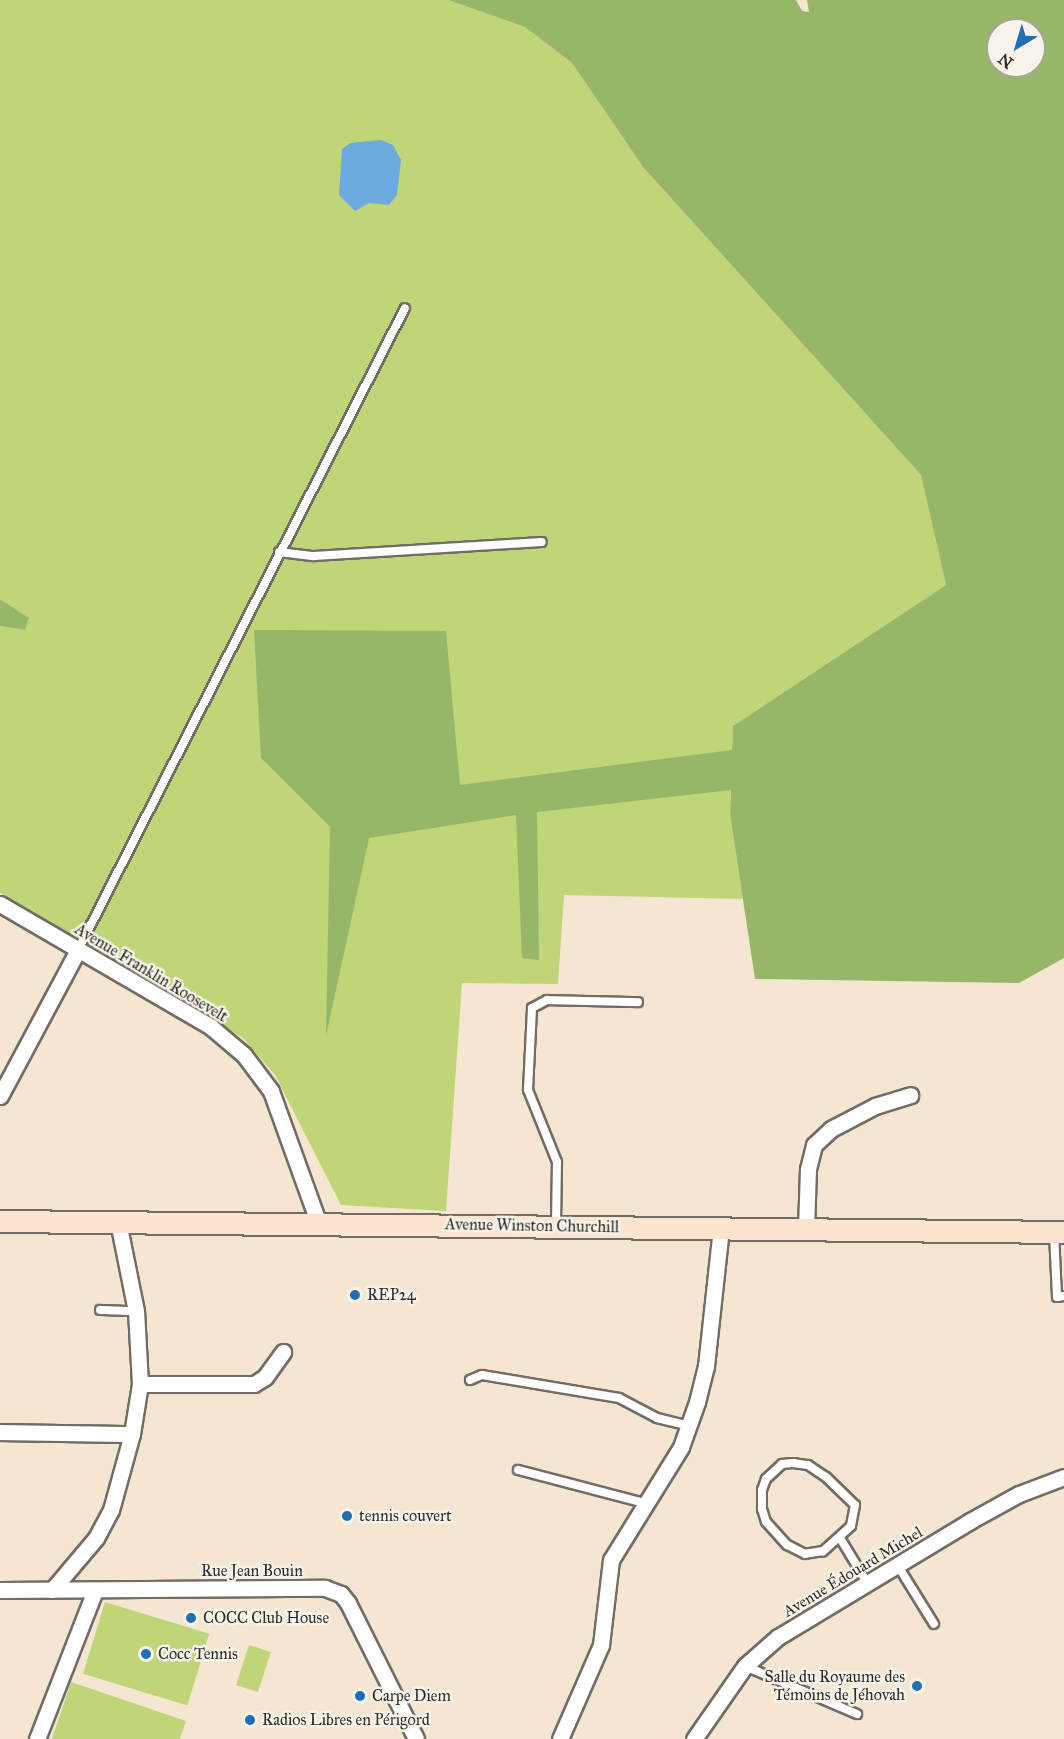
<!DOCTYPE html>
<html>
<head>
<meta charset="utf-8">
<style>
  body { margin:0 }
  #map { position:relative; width:1064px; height:1739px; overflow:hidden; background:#f5e6d1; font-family:"IM FELL Great Primer",serif }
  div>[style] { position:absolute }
  .green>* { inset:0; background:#c0d478; transform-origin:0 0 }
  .forest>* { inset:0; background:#98b668 }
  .water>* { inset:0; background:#6cabdf }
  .roads { filter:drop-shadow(2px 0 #726c65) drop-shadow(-2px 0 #726c65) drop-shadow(0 2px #726c65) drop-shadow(0 -2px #726c65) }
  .service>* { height:8px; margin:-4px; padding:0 4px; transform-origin:4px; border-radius:4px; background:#fff }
  .minor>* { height:15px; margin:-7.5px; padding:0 7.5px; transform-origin:7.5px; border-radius:7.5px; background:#fff }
  .secondary>* { height:21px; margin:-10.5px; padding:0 10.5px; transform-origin:10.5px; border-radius:10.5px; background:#fde4d1 }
  .dots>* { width:16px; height:16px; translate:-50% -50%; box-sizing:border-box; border:3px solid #f7f3e8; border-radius:50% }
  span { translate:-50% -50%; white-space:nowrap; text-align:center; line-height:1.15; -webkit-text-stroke:5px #f7f3e8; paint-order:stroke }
  .street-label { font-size:16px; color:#2b2b2b }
  .poi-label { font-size:16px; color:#2b2b2b }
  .left { translate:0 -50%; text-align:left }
  .right { translate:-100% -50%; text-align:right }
  .north { position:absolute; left:986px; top:18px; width:60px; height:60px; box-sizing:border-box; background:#f7f3e8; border:2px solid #a5a39c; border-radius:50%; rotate:218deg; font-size:16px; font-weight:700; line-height:24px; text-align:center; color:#2b2b2b }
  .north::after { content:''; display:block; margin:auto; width:21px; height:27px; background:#1f6fb2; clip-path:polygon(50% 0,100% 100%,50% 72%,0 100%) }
</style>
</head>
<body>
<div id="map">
  <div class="green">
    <i style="clip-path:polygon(0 0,448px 0,525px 27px,572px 63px,643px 167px,921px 475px,946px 585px,733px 726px,730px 814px,743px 899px,564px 895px,558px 984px,462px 983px,446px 1211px,341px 1205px,275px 1075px,243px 1038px,0 893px,0 626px,25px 630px,29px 618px,0 599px)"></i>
    <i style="left:105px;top:1602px;width:109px;height:75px;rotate:17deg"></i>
    <i style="left:249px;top:1645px;width:23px;height:42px;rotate:18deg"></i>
    <i style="clip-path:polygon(71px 1682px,186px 1721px,180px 1739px,52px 1739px)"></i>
  </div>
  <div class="forest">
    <i style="clip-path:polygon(evenodd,448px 0,796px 0,802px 11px,809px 12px,807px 0,1064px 0,1064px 958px,1019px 983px,755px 979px,730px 814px,731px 790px,537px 812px,539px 960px,522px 958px,516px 815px,369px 838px,326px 1036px,330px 827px,261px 758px,254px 630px,446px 631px,460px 785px,732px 750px,733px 726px,946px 585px,921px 475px,643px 167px,572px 63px,525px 27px,448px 0,998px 30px,1034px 30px,1034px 66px,998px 66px,998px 30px)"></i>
    <i style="clip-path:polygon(0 599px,29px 618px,25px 630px,0 626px)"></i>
  </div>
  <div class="water">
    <i style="clip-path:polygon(381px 140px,393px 145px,401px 160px,397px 195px,389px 205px,369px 203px,355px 211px,339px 195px,342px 149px,350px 143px)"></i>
  </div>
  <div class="roads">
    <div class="service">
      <i style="left:279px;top:552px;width:35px;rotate:7deg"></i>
      <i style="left:314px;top:556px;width:228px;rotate:-3.5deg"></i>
      <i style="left:78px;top:950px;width:720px;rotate:-63.01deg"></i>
      <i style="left:556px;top:1224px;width:62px;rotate:-89.1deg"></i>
      <i style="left:557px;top:1162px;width:78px;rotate:-111.9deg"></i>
      <i style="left:528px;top:1090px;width:82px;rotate:-87.2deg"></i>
      <i style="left:532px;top:1008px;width:17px;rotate:-28deg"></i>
      <i style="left:547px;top:1000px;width:91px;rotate:1.3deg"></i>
      <i style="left:1054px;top:1233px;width:64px;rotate:87.3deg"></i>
      <i style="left:1057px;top:1297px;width:7px;rotate:-8deg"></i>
      <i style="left:100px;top:1310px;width:36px;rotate:2deg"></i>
      <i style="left:470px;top:1380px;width:13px;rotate:-23deg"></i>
      <i style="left:482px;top:1375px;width:139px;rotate:9.5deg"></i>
      <i style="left:619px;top:1398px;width:43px;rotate:27.8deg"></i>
      <i style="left:657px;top:1418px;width:33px;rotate:14deg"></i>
      <i style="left:793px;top:1463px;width:15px;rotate:8deg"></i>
      <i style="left:808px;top:1465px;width:22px;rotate:34deg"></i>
      <i style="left:826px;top:1477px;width:40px;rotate:44deg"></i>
      <i style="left:855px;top:1505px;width:21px;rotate:101deg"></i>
      <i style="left:851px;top:1526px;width:38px;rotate:138deg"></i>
      <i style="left:823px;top:1551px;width:18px;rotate:171deg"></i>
      <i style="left:805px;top:1554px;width:20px;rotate:-153deg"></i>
      <i style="left:787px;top:1545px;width:31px;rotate:-132deg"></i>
      <i style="left:766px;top:1522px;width:14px;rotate:-107deg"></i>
      <i style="left:762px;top:1509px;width:19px;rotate:-90deg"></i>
      <i style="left:762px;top:1490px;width:12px;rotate:-70deg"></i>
      <i style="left:766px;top:1479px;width:22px;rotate:-43deg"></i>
      <i style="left:782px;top:1464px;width:11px;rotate:-5deg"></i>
      <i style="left:518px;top:1470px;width:131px;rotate:14.6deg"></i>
      <i style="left:840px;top:1538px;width:54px;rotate:58.7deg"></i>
      <i style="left:898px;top:1566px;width:68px;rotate:58.2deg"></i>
      <i style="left:745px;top:1666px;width:122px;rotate:23.2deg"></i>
    </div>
    <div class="minor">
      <i style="left:0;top:904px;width:244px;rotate:30.2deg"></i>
      <i style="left:211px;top:1027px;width:43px;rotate:40.3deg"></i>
      <i style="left:244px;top:1055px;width:45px;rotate:53.1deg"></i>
      <i style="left:271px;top:1091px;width:141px;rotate:70.2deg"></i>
      <i style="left:0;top:1096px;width:166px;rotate:-61.9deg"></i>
      <i style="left:806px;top:1229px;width:60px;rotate:-88.1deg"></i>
      <i style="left:808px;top:1169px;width:25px;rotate:-76deg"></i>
      <i style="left:814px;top:1145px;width:23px;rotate:-43deg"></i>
      <i style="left:831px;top:1129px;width:50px;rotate:-27.6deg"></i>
      <i style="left:875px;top:1106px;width:37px;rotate:-17deg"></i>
      <i style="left:140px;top:1384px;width:114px"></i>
      <i style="left:254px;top:1384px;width:13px;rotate:-32deg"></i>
      <i style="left:265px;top:1377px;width:31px;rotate:-54deg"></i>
      <i style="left:0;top:1432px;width:132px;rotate:0.9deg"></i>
      <i style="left:0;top:1590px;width:325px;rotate:-0.4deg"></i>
      <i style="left:325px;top:1588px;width:17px;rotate:21deg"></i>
      <i style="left:341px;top:1594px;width:11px;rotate:52deg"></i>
      <i style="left:348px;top:1603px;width:152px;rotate:63.4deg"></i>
      <i style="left:52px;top:1590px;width:68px;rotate:-49.8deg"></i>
      <i style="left:96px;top:1538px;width:32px;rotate:-62deg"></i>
      <i style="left:111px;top:1510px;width:79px;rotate:-74.6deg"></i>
      <i style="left:132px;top:1434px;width:51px;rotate:-80.9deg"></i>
      <i style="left:140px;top:1384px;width:73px;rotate:-93.1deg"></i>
      <i style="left:136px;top:1311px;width:91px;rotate:-101.4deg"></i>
      <i style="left:37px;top:1739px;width:160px;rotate:-68.7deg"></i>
      <i style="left:560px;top:1739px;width:103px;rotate:-66.4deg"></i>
      <i style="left:601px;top:1645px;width:86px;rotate:-83.3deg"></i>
      <i style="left:611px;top:1560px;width:133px;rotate:-58.2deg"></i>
      <i style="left:681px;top:1447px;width:48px;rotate:-70.4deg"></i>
      <i style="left:697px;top:1402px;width:37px;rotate:-76deg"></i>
      <i style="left:706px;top:1366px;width:139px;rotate:-83.8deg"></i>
      <i style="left:694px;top:1739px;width:89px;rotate:-55.1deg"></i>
      <i style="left:745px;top:1666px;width:44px;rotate:-41.3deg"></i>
      <i style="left:778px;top:1637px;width:224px;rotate:-31.1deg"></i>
      <i style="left:970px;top:1521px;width:56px;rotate:-28.9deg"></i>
      <i style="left:1019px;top:1494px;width:48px;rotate:-20.7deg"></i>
    </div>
    <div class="secondary">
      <i style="left:0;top:1221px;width:1064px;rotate:0.59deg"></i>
    </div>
  </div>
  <div class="dots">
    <i style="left:355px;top:1295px;background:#1f6fb2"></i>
    <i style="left:347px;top:1516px;background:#1f6fb2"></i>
    <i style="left:191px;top:1618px;background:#1f6fb2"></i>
    <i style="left:146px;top:1654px;background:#1f6fb2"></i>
    <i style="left:917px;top:1686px;background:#1f6fb2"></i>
    <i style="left:360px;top:1696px;background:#1f6fb2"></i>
    <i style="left:250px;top:1720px;background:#1f6fb2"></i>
  </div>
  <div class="street-label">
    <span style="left:151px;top:973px;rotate:31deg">Avenue Franklin Roosevelt</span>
    <span style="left:532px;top:1226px;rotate:1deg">Avenue Winston Churchill</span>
    <span style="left:252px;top:1571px">Rue Jean Bouin</span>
    <span style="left:853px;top:1572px;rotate:-31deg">Avenue Édouard Michel</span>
  </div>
  <div class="poi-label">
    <span class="left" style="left:367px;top:1295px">REP24</span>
    <span class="left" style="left:359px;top:1516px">tennis couvert</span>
    <span class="left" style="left:203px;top:1618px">COCC Club House</span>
    <span class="left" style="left:158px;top:1654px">Cocc Tennis</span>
    <span class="right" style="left:905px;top:1686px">Salle du Royaume des<br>Témoins de Jéhovah</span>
    <span class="left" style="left:372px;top:1696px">Carpe Diem</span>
    <span class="left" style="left:262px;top:1720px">Radios Libres en Périgord</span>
  </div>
  <div class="north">N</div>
</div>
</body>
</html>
